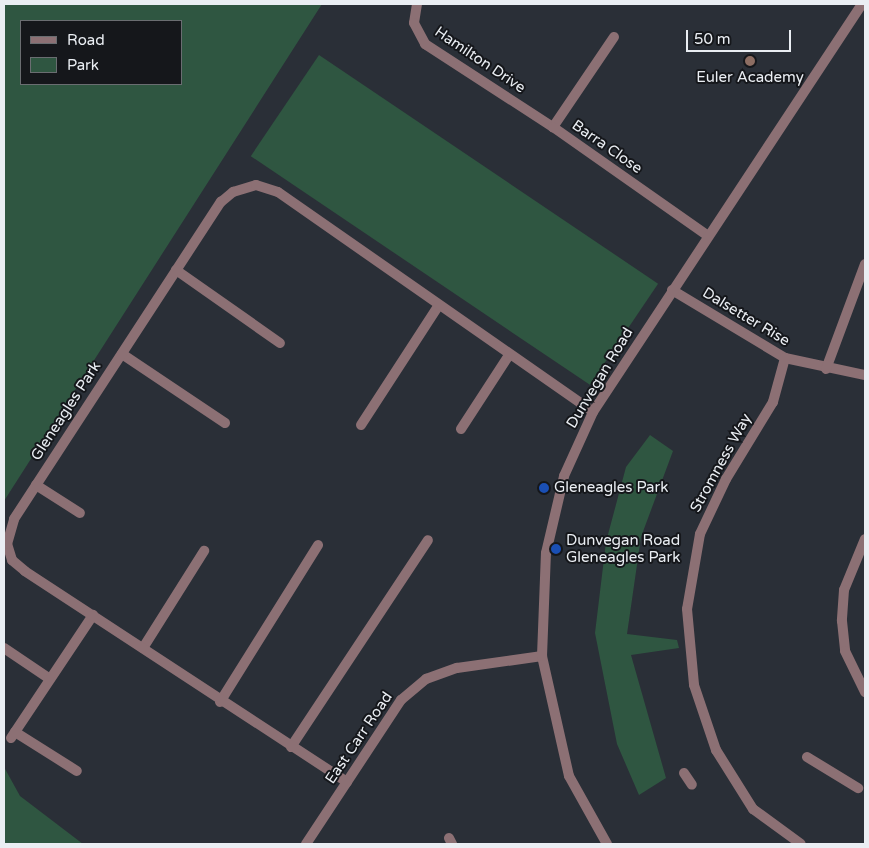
<!DOCTYPE html>
<html>
<head>
<meta charset="utf-8">
<style>
  body { margin:0 }
  #map { position:relative; width:869px; height:848px; overflow:hidden; background:#2a2f37; font-family:"Varela Round",sans-serif }
  div>[style] { position:absolute }
  .green>* { inset:0; background:#2f5641; transform-origin:0 0 }
  .minor>* { height:10px; margin:-5px; padding:0 5px; transform-origin:5px; border-radius:5px; background:#8c7074 }
  .dots>* { width:14px; height:14px; translate:-50% -50%; box-sizing:border-box; border:2px solid #15171b; border-radius:50% }
  span { translate:-50% -50%; white-space:nowrap; text-align:center; line-height:1.15; -webkit-text-stroke:4px #15171b; paint-order:stroke }
  .street-label { font-size:15px; color:#eaeef3 }
  .poi-label { font-size:15px; color:#eaeef3 }
  .left { translate:0 -50%; text-align:left }
  .frame { position:absolute; inset:0; border:5px solid #eaeef3; pointer-events:none }
  .legend { position:absolute; left:20px; top:20px; width:162px; height:65px; box-sizing:border-box; background:#15171b; border:1px solid #6a6d71; margin:0; padding:6px 9px; list-style:none; font-size:15px; color:#eaeef3 }
  .legend li { display:flex; align-items:center; gap:10px; height:25px }
  .legend b { width:25px; border:1px solid #6a6d71 }
  .scale { position:absolute; left:686px; top:30px; width:105px; height:22px; box-sizing:border-box; border:2px solid #eaeef3; border-top:0; padding-left:6px; font-size:15px; line-height:18px; white-space:nowrap; color:#eaeef3; -webkit-text-stroke:4px #15171b; paint-order:stroke }
</style>
</head>
<body>
<div id="map">
  <div class="green">
    <i style="clip-path:polygon(evenodd,4px 4px,322px 4px,4px 501px,4px 4px,181px 21px,181px 84px,21px 84px,21px 21px,181px 21px)"></i>
    <i style="left:319px;top:55px;width:409px;height:122px;rotate:34deg"></i>
    <i style="clip-path:polygon(650px 435px,673px 451px,641px 537px,627px 634px,677px 640px,679px 648px,631px 655px,666px 778px,639px 795px,617px 744px,595px 633px,606px 542px,626px 467px)"></i>
    <i style="clip-path:polygon(4px 767px,20px 796px,83px 844px,4px 844px)"></i>
  </div>
  <div class="minor">
    <i style="left:417px;top:4px;width:19px;rotate:99deg"></i>
    <i style="left:414px;top:23px;width:24px;rotate:62deg"></i>
    <i style="left:425px;top:44px;width:153px;rotate:33deg"></i>
    <i style="left:614px;top:37px;width:109px;rotate:124.1deg"></i>
    <i style="left:553px;top:127px;width:189px;rotate:35.1deg"></i>
    <i style="left:176px;top:270px;width:127px;rotate:35.1deg"></i>
    <i style="left:672px;top:290px;width:132px;rotate:31deg"></i>
    <i style="left:785px;top:358px;width:82px;rotate:12deg"></i>
    <i style="left:122px;top:354px;width:124px;rotate:33.8deg"></i>
    <i style="left:785px;top:358px;width:46px;rotate:105.3deg"></i>
    <i style="left:773px;top:402px;width:90px;rotate:121.4deg"></i>
    <i style="left:726px;top:479px;width:61px;rotate:115.3deg"></i>
    <i style="left:700px;top:534px;width:76px;rotate:99.8deg"></i>
    <i style="left:687px;top:609px;width:76px;rotate:84.7deg"></i>
    <i style="left:694px;top:685px;width:69px;rotate:71.3deg"></i>
    <i style="left:716px;top:750px;width:70px;rotate:57.9deg"></i>
    <i style="left:753px;top:809px;width:59px;rotate:36.1deg"></i>
    <i style="left:826px;top:369px;width:112px;rotate:-69.6deg"></i>
    <i style="left:361px;top:425px;width:143px;rotate:-57deg"></i>
    <i style="left:461px;top:429px;width:88px;rotate:-57deg"></i>
    <i style="left:36px;top:485px;width:52px;rotate:32.5deg"></i>
    <i style="left:865px;top:539px;width:55px;rotate:112.4deg"></i>
    <i style="left:844px;top:590px;width:31px;rotate:94deg"></i>
    <i style="left:842px;top:621px;width:30px;rotate:84deg"></i>
    <i style="left:845px;top:651px;width:46px;rotate:64deg"></i>
    <i style="left:4px;top:648px;width:55px;rotate:34deg"></i>
    <i style="left:143px;top:648px;width:115px;rotate:-57.8deg"></i>
    <i style="left:220px;top:702px;width:185px;rotate:-58deg"></i>
    <i style="left:15px;top:732px;width:73px;rotate:32.2deg"></i>
    <i style="left:11px;top:738px;width:148px;rotate:-56.3deg"></i>
    <i style="left:291px;top:747px;width:248px;rotate:-56.5deg"></i>
    <i style="left:807px;top:757px;width:60px;rotate:31.3deg"></i>
    <i style="left:684px;top:773px;width:14px;rotate:56deg"></i>
    <i style="left:347px;top:782px;width:385px;rotate:-146.8deg"></i>
    <i style="left:25px;top:571px;width:17px;rotate:-140deg"></i>
    <i style="left:12px;top:560px;width:17px;rotate:-107deg"></i>
    <i style="left:7px;top:544px;width:26px;rotate:-74deg"></i>
    <i style="left:14px;top:519px;width:379px;rotate:-56.9deg"></i>
    <i style="left:221px;top:202px;width:16px;rotate:-40deg"></i>
    <i style="left:233px;top:192px;width:24px;rotate:-17deg"></i>
    <i style="left:256px;top:185px;width:23px;rotate:18deg"></i>
    <i style="left:278px;top:192px;width:384px;rotate:34.9deg"></i>
    <i style="left:449px;top:838px;width:7px;rotate:63deg"></i>
    <i style="left:306px;top:844px;width:173px;rotate:-56.6deg"></i>
    <i style="left:401px;top:700px;width:33px;rotate:-40deg"></i>
    <i style="left:426px;top:679px;width:33px;rotate:-20deg"></i>
    <i style="left:457px;top:668px;width:86px;rotate:-8deg"></i>
    <i style="left:607px;top:844px;width:78px;rotate:-119.2deg"></i>
    <i style="left:569px;top:776px;width:123px;rotate:-102.7deg"></i>
    <i style="left:542px;top:656px;width:103px;rotate:-87.8deg"></i>
    <i style="left:546px;top:553px;width:79px;rotate:-76.8deg"></i>
    <i style="left:564px;top:476px;width:70px;rotate:-65.6deg"></i>
    <i style="left:593px;top:412px;width:489px;rotate:-56.6deg"></i>
  </div>
  <div class="dots">
    <i style="left:750px;top:61px;background:#8d6e63"></i>
    <i style="left:544px;top:488px;background:#1a4fb4"></i>
    <i style="left:556px;top:549px;background:#1a4fb4"></i>
  </div>
  <div class="street-label">
    <span style="left:480px;top:60px;rotate:34deg">Hamilton Drive</span>
    <span style="left:607px;top:147px;rotate:35deg">Barra Close</span>
    <span style="left:746px;top:317px;rotate:31deg">Dalsetter Rise</span>
    <span style="left:600px;top:378px;rotate:-59deg">Dunvegan Road</span>
    <span style="left:66px;top:411px;rotate:-57deg">Gleneagles Park</span>
    <span style="left:721px;top:463px;rotate:-61deg">Stromness Way</span>
    <span style="left:359px;top:738px;rotate:-56deg">East Carr Road</span>
  </div>
  <div class="poi-label">
    <span style="left:750px;top:78px">Euler Academy</span>
    <span class="left" style="left:554px;top:488px">Gleneagles Park</span>
    <span class="left" style="left:566px;top:549px">Dunvegan Road<br>Gleneagles Park</span>
  </div>
  <div class="frame"></div>
  <ul class="legend">
  <li><b style="height:6px;background:#8c7074"></b>Road</li>
  <li><b style="height:14px;background:#2f5641"></b>Park</li>
  </ul>
  <div class="scale">50 m</div>
</div>
</body>
</html>
